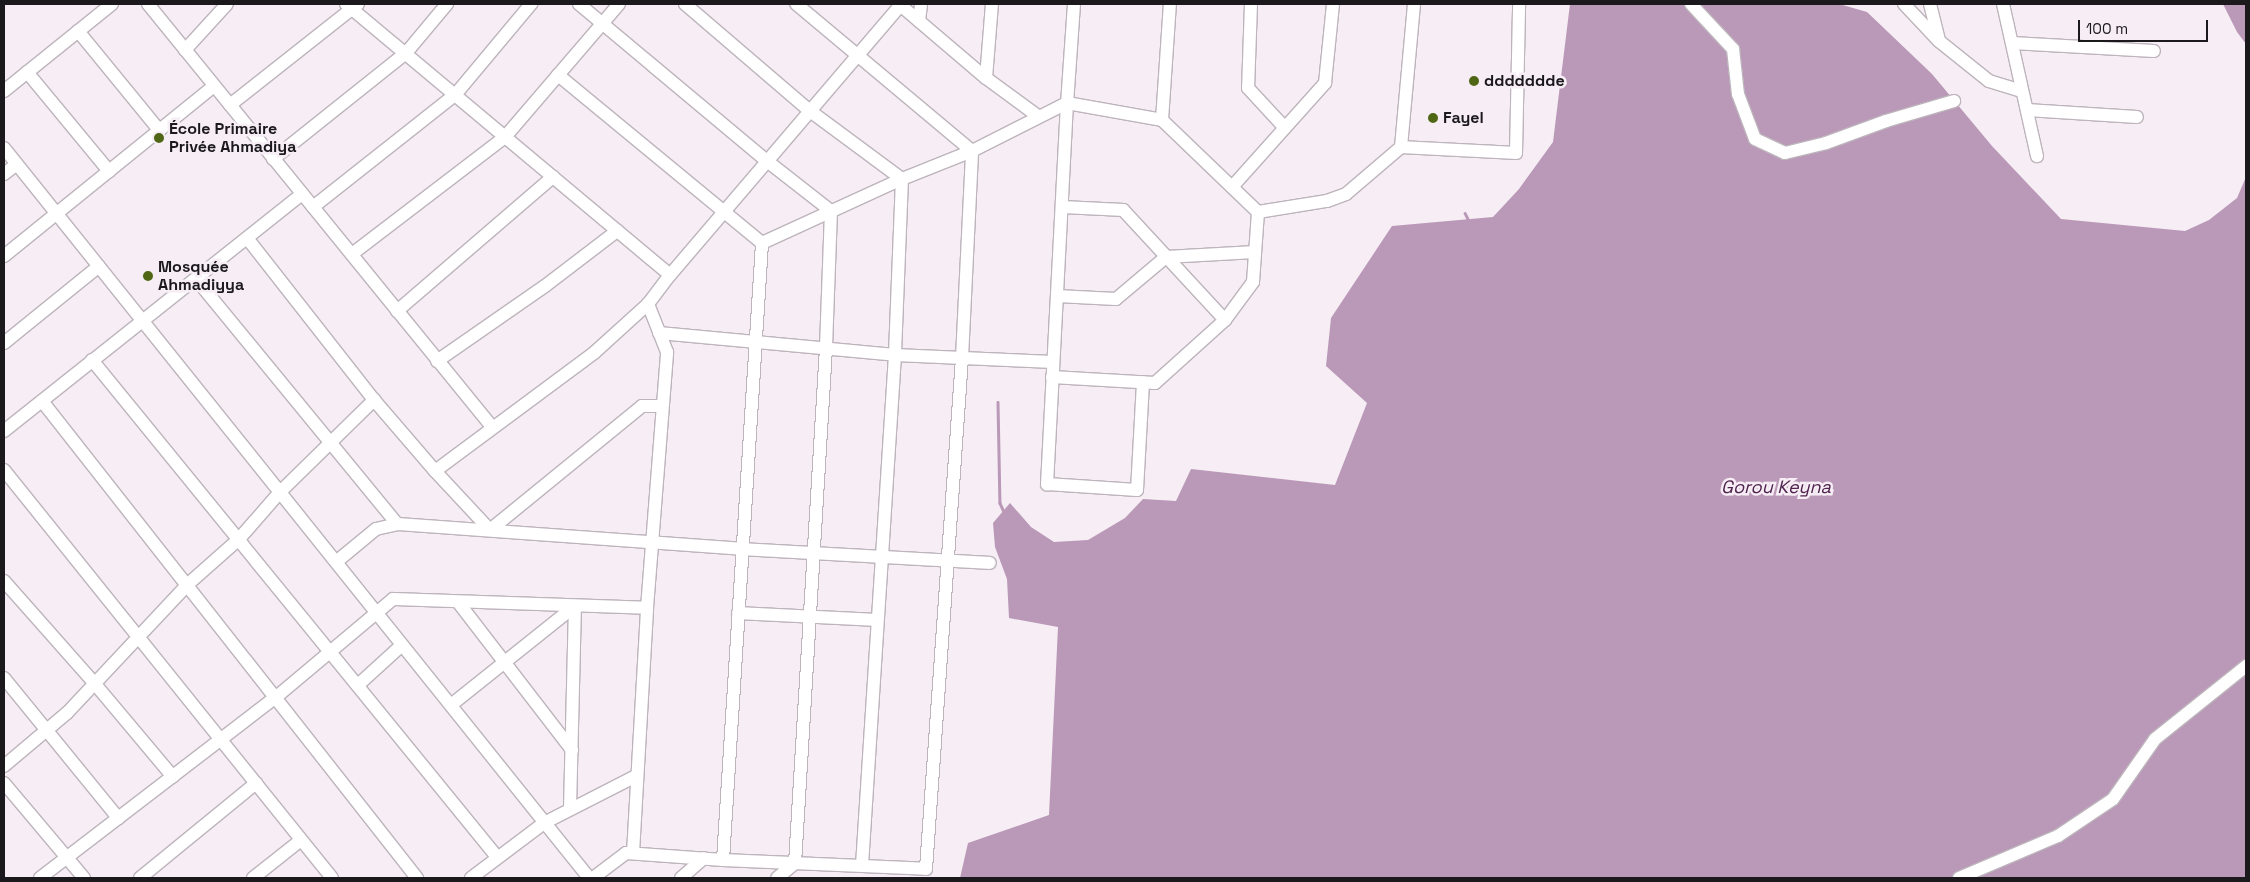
<!DOCTYPE html>
<html>
<head>
<meta charset="utf-8">
<style>
  body { margin:0 }
  #map { position:relative; width:2250px; height:882px; overflow:hidden; background:#f6edf5; font-family:"Space Grotesk",sans-serif }
  div>[style] { position:absolute }
  .water>* { inset:0; background:#ba98b7 }
  .stream>* { height:2.5px; margin:-1.25px; padding:0 1.25px; transform-origin:1.25px; border-radius:1.25px; background:#ba98b7 }
  .roads { filter:drop-shadow(1px 0 #bdb4bc) drop-shadow(-1px 0 #bdb4bc) drop-shadow(0 1px #bdb4bc) drop-shadow(0 -1px #bdb4bc) }
  .minor>* { height:12px; margin:-6px; padding:0 6px; transform-origin:6px; border-radius:6px; background:#fff }
  .dots>* { width:14px; height:14px; translate:-50% -50%; box-sizing:border-box; border:2px solid #f6edf5; border-radius:50% }
  span { translate:-50% -50%; white-space:nowrap; text-align:center; line-height:1.15; -webkit-text-stroke:5px #f6edf5; paint-order:stroke }
  .poi-label { font-size:16px; color:#1c191c; font-weight:700 }
  .left { translate:0 -50%; text-align:left }
  .water-label { font-size:18px; color:#4f234d; font-style:italic }
  .frame { position:absolute; inset:0; border:5px solid #1c191c; pointer-events:none }
  .scale { position:absolute; left:2078px; top:20px; width:130px; height:22px; box-sizing:border-box; border:2px solid #1c191c; border-top:0; padding-left:6px; font-size:15px; line-height:18px; white-space:nowrap; color:#1c191c; -webkit-text-stroke:4px #f6edf5; paint-order:stroke }
</style>
</head>
<body>
<div id="map">
  <div class="water">
    <i style="clip-path:polygon(1570px 4px,1839px 4px,1867px 12px,1932px 74px,1992px 146px,2061px 219px,2185px 231px,2209px 220px,2237px 198px,2246px 177px,2246px 878px,960px 878px,968px 843px,1049px 815px,1058px 627px,1009px 618px,1007px 579px,995px 547px,993px 523px,1010px 503px,1031px 527px,1054px 542px,1088px 540px,1125px 518px,1143px 499px,1176px 501px,1191px 469px,1335px 485px,1367px 403px,1326px 366px,1331px 318px,1392px 226px,1493px 217px,1519px 189px,1553px 142px)"></i>
    <i style="clip-path:polygon(2223px 4px,2246px 4px,2246px 44px,2237px 32px)"></i>
  </div>
  <div class="stream">
    <i style="left:1465px;top:213px;width:9px;rotate:63deg"></i>
    <i style="left:998px;top:402px;width:101px;rotate:88.9deg"></i>
    <i style="left:1000px;top:503px;width:10px;rotate:66deg"></i>
  </div>
  <div class="roads">
    <div class="minor">
      <i style="left:148px;top:4px;width:545px;rotate:50.88deg"></i>
      <i style="left:346px;top:4px;width:422px;rotate:39.9deg"></i>
      <i style="left:579px;top:4px;width:245px;rotate:39.9deg"></i>
      <i style="left:767px;top:161px;width:81px;rotate:38deg"></i>
      <i style="left:831px;top:211px;width:137px;rotate:92.1deg"></i>
      <i style="left:826px;top:348px;width:516px;rotate:93.44deg"></i>
      <i style="left:795px;top:863px;width:23px;rotate:140deg"></i>
      <i style="left:685px;top:4px;width:165px;rotate:40.6deg"></i>
      <i style="left:810px;top:111px;width:114px;rotate:36.5deg"></i>
      <i style="left:902px;top:179px;width:176px;rotate:92.3deg"></i>
      <i style="left:895px;top:355px;width:511px;rotate:93.7deg"></i>
      <i style="left:899px;top:4px;width:114px;rotate:40.4deg"></i>
      <i style="left:986px;top:78px;width:64px;rotate:36.2deg"></i>
      <i style="left:1074px;top:4px;width:99px;rotate:94deg"></i>
      <i style="left:1067px;top:103px;width:382px;rotate:93deg"></i>
      <i style="left:1047px;top:484px;width:90px;rotate:3.8deg"></i>
      <i style="left:1137px;top:490px;width:108px;rotate:-86.8deg"></i>
      <i style="left:1251px;top:4px;width:84px;rotate:92deg"></i>
      <i style="left:1248px;top:88px;width:54px;rotate:47.2deg"></i>
      <i style="left:1691px;top:4px;width:62px;rotate:47deg"></i>
      <i style="left:1733px;top:49px;width:45px;rotate:83.7deg"></i>
      <i style="left:1738px;top:94px;width:48px;rotate:69.3deg"></i>
      <i style="left:1755px;top:139px;width:33px;rotate:25deg"></i>
      <i style="left:1785px;top:153px;width:42px;rotate:-13.7deg"></i>
      <i style="left:1826px;top:143px;width:64px;rotate:-20.1deg"></i>
      <i style="left:1886px;top:121px;width:71px;rotate:-16.4deg"></i>
      <i style="left:1904px;top:4px;width:51px;rotate:46.6deg"></i>
      <i style="left:1939px;top:41px;width:64px;rotate:38.7deg"></i>
      <i style="left:1989px;top:81px;width:34px;rotate:17deg"></i>
      <i style="left:1930px;top:4px;width:37px;rotate:76deg"></i>
      <i style="left:2003px;top:4px;width:156px;rotate:77.4deg"></i>
      <i style="left:919px;top:21px;width:17px;rotate:-83deg"></i>
      <i style="left:78px;top:31px;width:128px;rotate:50.7deg"></i>
      <i style="left:2012px;top:43px;width:142px;rotate:3.2deg"></i>
      <i style="left:185px;top:50px;width:62px;rotate:-47.6deg"></i>
      <i style="left:27px;top:72px;width:129px;rotate:50.4deg"></i>
      <i style="left:558px;top:75px;width:264px;rotate:39.5deg"></i>
      <i style="left:986px;top:78px;width:74px;rotate:-85.4deg"></i>
      <i style="left:4px;top:91px;width:139px;rotate:-38.9deg"></i>
      <i style="left:230px;top:105px;width:163px;rotate:-38.3deg"></i>
      <i style="left:2027px;top:110px;width:110px;rotate:3.6deg"></i>
      <i style="left:1162px;top:120px;width:116px;rotate:-86.1deg"></i>
      <i style="left:1401px;top:147px;width:144px;rotate:-84.8deg"></i>
      <i style="left:4px;top:148px;width:935px;rotate:51.29deg"></i>
      <i style="left:273px;top:159px;width:170px;rotate:-38.6deg"></i>
      <i style="left:406px;top:53px;width:64px;rotate:-50.1deg"></i>
      <i style="left:4px;top:174px;width:16px;rotate:-38deg"></i>
      <i style="left:1232px;top:187px;width:140px;rotate:-48.2deg"></i>
      <i style="left:1325px;top:83px;width:79px;rotate:-84.2deg"></i>
      <i style="left:313px;top:207px;width:181px;rotate:-38.3deg"></i>
      <i style="left:455px;top:95px;width:119px;rotate:-50.1deg"></i>
      <i style="left:1258px;top:212px;width:70px;rotate:-9.1deg"></i>
      <i style="left:1327px;top:201px;width:20px;rotate:-20deg"></i>
      <i style="left:1346px;top:194px;width:72px;rotate:-40.5deg"></i>
      <i style="left:1401px;top:147px;width:115px;rotate:3deg"></i>
      <i style="left:1516px;top:153px;width:149px;rotate:-88.8deg"></i>
      <i style="left:247px;top:238px;width:206px;rotate:51.9deg"></i>
      <i style="left:374px;top:400px;width:94px;rotate:49.3deg"></i>
      <i style="left:435px;top:471px;width:81px;rotate:47deg"></i>
      <i style="left:490px;top:530px;width:196px;rotate:-39.2deg"></i>
      <i style="left:642px;top:406px;width:20px"></i>
      <i style="left:762px;top:243px;width:154px;rotate:-24.6deg"></i>
      <i style="left:902px;top:179px;width:75px;rotate:-21.8deg"></i>
      <i style="left:972px;top:151px;width:106px;rotate:-26.8deg"></i>
      <i style="left:1067px;top:103px;width:97px;rotate:10.1deg"></i>
      <i style="left:1162px;top:120px;width:133px;rotate:43.8deg"></i>
      <i style="left:352px;top:254px;width:193px;rotate:-37.4deg"></i>
      <i style="left:505px;top:137px;width:175px;rotate:-49.4deg"></i>
      <i style="left:4px;top:256px;width:270px;rotate:-39deg"></i>
      <i style="left:196px;top:279px;width:317px;rotate:50.6deg"></i>
      <i style="left:397px;top:524px;width:346px;rotate:4.1deg"></i>
      <i style="left:742px;top:549px;width:248px;rotate:3.2deg"></i>
      <i style="left:1057px;top:296px;width:59px;rotate:2.9deg"></i>
      <i style="left:1116px;top:299px;width:65px;rotate:-40deg"></i>
      <i style="left:1166px;top:257px;width:89px;rotate:-3.2deg"></i>
      <i style="left:397px;top:311px;width:206px;rotate:-40.7deg"></i>
      <i style="left:1225px;top:320px;width:47px;rotate:-53.6deg"></i>
      <i style="left:1253px;top:282px;width:70px;rotate:-85.9deg"></i>
      <i style="left:659px;top:333px;width:237px;rotate:5.3deg"></i>
      <i style="left:895px;top:355px;width:158px;rotate:2.5deg"></i>
      <i style="left:4px;top:343px;width:122px;rotate:-39deg"></i>
      <i style="left:92px;top:360px;width:641px;rotate:50.82deg"></i>
      <i style="left:437px;top:361px;width:131px;rotate:-34.8deg"></i>
      <i style="left:545px;top:286px;width:91px;rotate:-37.4deg"></i>
      <i style="left:1052px;top:377px;width:103px;rotate:3.3deg"></i>
      <i style="left:1155px;top:383px;width:94px;rotate:-42deg"></i>
      <i style="left:1225px;top:320px;width:150px;rotate:-132.8deg"></i>
      <i style="left:1123px;top:210px;width:60px;rotate:-177.1deg"></i>
      <i style="left:42px;top:401px;width:607px;rotate:51.83deg"></i>
      <i style="left:4px;top:431px;width:381px;rotate:-38.5deg"></i>
      <i style="left:4px;top:470px;width:523px;rotate:51.2deg"></i>
      <i style="left:435px;top:471px;width:199px;rotate:-36.6deg"></i>
      <i style="left:595px;top:352px;width:72px;rotate:-42.2deg"></i>
      <i style="left:648px;top:304px;width:36px;rotate:-53deg"></i>
      <i style="left:670px;top:275px;width:355px;rotate:-49.5deg"></i>
      <i style="left:336px;top:562px;width:52px;rotate:-39.5deg"></i>
      <i style="left:376px;top:529px;width:22px;rotate:-13deg"></i>
      <i style="left:4px;top:581px;width:137px;rotate:48.5deg"></i>
      <i style="left:95px;top:684px;width:121px;rotate:50deg"></i>
      <i style="left:458px;top:602px;width:187px;rotate:52.4deg"></i>
      <i style="left:738px;top:613px;width:139px;rotate:2.9deg"></i>
      <i style="left:4px;top:678px;width:181px;rotate:50.8deg"></i>
      <i style="left:358px;top:685px;width:59px;rotate:-42.3deg"></i>
      <i style="left:451px;top:705px;width:159px;rotate:-38.6deg"></i>
      <i style="left:4px;top:766px;width:82px;rotate:-40.1deg"></i>
      <i style="left:67px;top:713px;width:175px;rotate:-46.8deg"></i>
      <i style="left:187px;top:585px;width:69px;rotate:-41.5deg"></i>
      <i style="left:239px;top:539px;width:62px;rotate:-48.9deg"></i>
      <i style="left:280px;top:492px;width:132px;rotate:-44.4deg"></i>
      <i style="left:4px;top:783px;width:124px;rotate:49.9deg"></i>
      <i style="left:570px;top:809px;width:203px;rotate:-88.6deg"></i>
      <i style="left:633px;top:853px;width:245px;rotate:-86.7deg"></i>
      <i style="left:647px;top:608px;width:257px;rotate:-85.5deg"></i>
      <i style="left:667px;top:352px;width:52px;rotate:-111.6deg"></i>
      <i style="left:723px;top:860px;width:618px;rotate:-86.38deg"></i>
      <i style="left:40px;top:878px;width:296px;rotate:-37.5deg"></i>
      <i style="left:275px;top:698px;width:154px;rotate:-40deg"></i>
      <i style="left:393px;top:599px;width:254px;rotate:2deg"></i>
      <i style="left:140px;top:878px;width:150px;rotate:-39.3deg"></i>
      <i style="left:253px;top:878px;width:61px;rotate:-38.4deg"></i>
      <i style="left:471px;top:878px;width:91px;rotate:-37deg"></i>
      <i style="left:544px;top:823px;width:103px;rotate:-27.1deg"></i>
      <i style="left:593px;top:878px;width:41px;rotate:-37.1deg"></i>
      <i style="left:626px;top:853px;width:97px;rotate:4.1deg"></i>
      <i style="left:723px;top:860px;width:203px;rotate:2.5deg"></i>
      <i style="left:926px;top:869px;width:512px;rotate:-85.97deg"></i>
      <i style="left:962px;top:358px;width:207px;rotate:-87.2deg"></i>
      <i style="left:972px;top:151px;width:229px;rotate:-140.1deg"></i>
      <i style="left:681px;top:878px;width:30px;rotate:-41deg"></i>
      <i style="left:1959px;top:878px;width:108px;rotate:-23deg"></i>
      <i style="left:2058px;top:836px;width:66px;rotate:-33.9deg"></i>
      <i style="left:2113px;top:799px;width:73px;rotate:-55deg"></i>
      <i style="left:2155px;top:739px;width:117px;rotate:-38.7deg"></i>
    </div>
  </div>
  <div class="dots">
    <i style="left:1474px;top:81px;background:#4f6614"></i>
    <i style="left:1433px;top:118px;background:#4f6614"></i>
    <i style="left:159px;top:138px;background:#4f6614"></i>
    <i style="left:148px;top:276px;background:#4f6614"></i>
  </div>
  <div class="poi-label">
    <span class="left" style="left:1484px;top:81px">ddddddde</span>
    <span class="left" style="left:1443px;top:118px">Fayel</span>
    <span class="left" style="left:169px;top:138px">École Primaire<br>Privée Ahmadiya</span>
    <span class="left" style="left:158px;top:276px">Mosquée<br>Ahmadiyya</span>
  </div>
  <div class="water-label">
    <span style="left:1776px;top:487px">Gorou Keyna</span>
  </div>
  <div class="frame"></div>
  <div class="scale">100 m</div>
</div>
</body>
</html>
